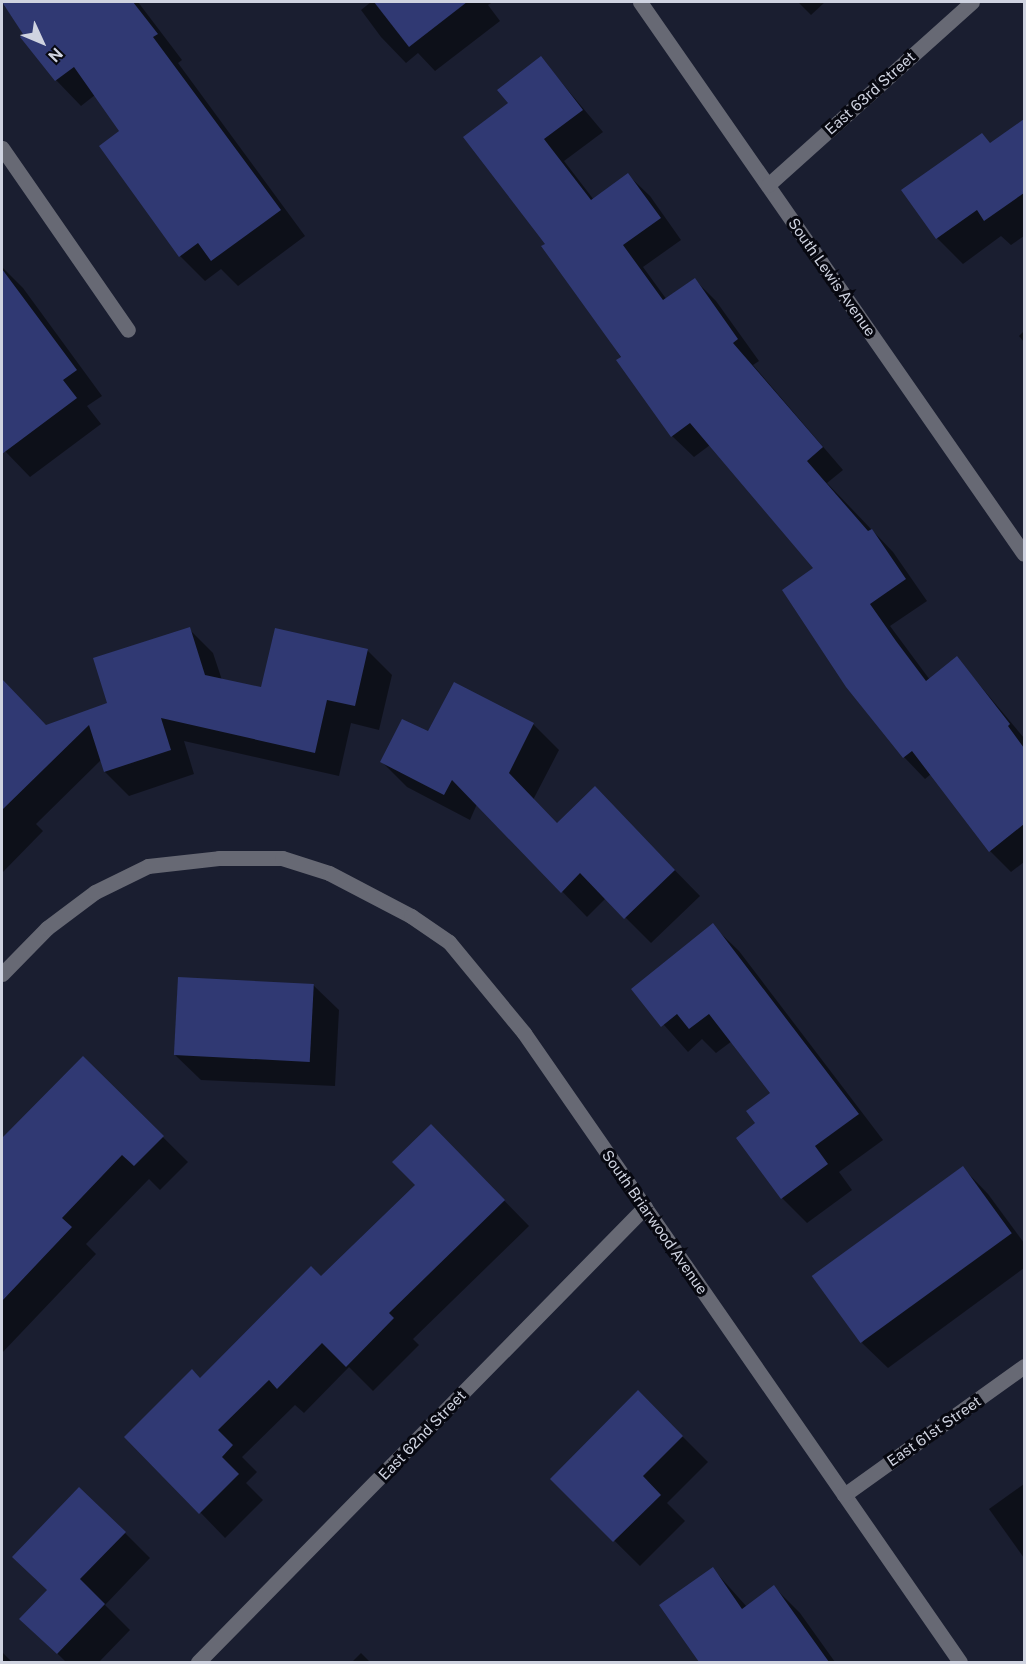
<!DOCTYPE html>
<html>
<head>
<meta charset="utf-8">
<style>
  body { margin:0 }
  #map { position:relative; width:1026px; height:1664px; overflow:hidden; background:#1a1e30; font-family:"Public Sans",sans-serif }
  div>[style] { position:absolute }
  .shadow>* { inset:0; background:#0007 }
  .building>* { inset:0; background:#303973; transform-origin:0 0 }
  .minor>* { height:15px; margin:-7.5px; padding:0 7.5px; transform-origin:7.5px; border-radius:7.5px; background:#676974 }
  span { translate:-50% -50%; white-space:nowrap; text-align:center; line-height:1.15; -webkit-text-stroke:6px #070810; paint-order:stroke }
  .street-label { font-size:15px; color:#cfd3e0 }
  .frame { position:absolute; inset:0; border:3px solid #cfd3e0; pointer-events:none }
  .north { position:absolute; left:12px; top:12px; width:60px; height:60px; -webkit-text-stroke:4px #070810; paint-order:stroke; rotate:134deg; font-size:16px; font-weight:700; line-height:24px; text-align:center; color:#cfd3e0 }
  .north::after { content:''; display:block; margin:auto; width:21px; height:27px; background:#cfd3e0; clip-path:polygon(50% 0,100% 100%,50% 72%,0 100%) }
</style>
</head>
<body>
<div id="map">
  <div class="shadow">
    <i style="clip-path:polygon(2px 2px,138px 2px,182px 60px,178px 63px,305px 236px,238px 286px,221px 269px,205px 281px,180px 256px,121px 131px,95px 95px,81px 106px,56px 80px)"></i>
    <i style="clip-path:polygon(371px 2px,493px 2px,488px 5px,500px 21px,435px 71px,418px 53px,406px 63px,381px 37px,361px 10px)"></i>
    <i style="clip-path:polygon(798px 2px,825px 2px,811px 15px)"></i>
    <i style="clip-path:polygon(541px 58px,603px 132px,564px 161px,594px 200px,628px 175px,650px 196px,681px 240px,643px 267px,667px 300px,695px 280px,716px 301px,759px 361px,753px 365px,843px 470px,827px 483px,893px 552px,927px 601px,890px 626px,930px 680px,957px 658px,1024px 738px,1024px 862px,1011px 872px,990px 851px,931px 774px,925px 779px,904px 757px,815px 569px,710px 445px,694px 457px,672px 436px,547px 244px,510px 103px)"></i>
    <i style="clip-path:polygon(1024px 120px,1024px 236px,1011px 245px,1001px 236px,963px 264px,937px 238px,903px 190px,991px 144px)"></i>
    <i style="clip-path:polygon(2px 267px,23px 288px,102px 396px,87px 406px,101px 424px,30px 477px,2px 448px)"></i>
    <i style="clip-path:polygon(1024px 331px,1024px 342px,1019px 336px)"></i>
    <i style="clip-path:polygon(189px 629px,213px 653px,222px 680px,262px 688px,367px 650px,392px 675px,379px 730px,351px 723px,339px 776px,184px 741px,194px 774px,129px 796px,105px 772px,101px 760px,36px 824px,43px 831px,2px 873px,2px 714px,18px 698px,46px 726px,109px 704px)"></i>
    <i style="clip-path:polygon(454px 684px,533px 724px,559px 750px,533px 800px,558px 825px,620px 814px,700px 896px,651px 943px,606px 898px,587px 917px,477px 804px,470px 820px,407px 787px,382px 762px,429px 733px)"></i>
    <i style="clip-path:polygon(713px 926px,739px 951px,883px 1140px,839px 1172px,852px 1190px,807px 1223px,782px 1198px,757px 1123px,772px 1093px,732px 1041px,716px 1053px,702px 1039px,688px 1052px,633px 990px)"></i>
    <i style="clip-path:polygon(313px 985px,339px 1010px,335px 1086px,201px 1080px,175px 1055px)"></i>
    <i style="clip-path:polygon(83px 1058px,188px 1162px,160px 1190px,149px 1179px,86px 1244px,96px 1254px,2px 1353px,2px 1140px)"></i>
    <i style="clip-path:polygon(456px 1151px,529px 1226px,413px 1339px,419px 1345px,373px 1391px,349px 1367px,304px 1413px,295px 1405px,242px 1457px,257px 1472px,246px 1483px,263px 1500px,225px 1538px,200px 1512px,200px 1380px,321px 1278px)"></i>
    <i style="clip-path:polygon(963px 1168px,988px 1194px,1024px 1243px,1024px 1268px,888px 1368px,862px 1343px)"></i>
    <i style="clip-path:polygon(638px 1392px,708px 1462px,667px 1503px,685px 1521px,640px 1566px,552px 1479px)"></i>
    <i style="clip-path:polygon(1024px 1484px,1024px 1558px,989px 1509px)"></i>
    <i style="clip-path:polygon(125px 1533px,150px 1558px,105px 1605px,130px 1630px,99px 1662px,66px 1662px,22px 1619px)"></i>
    <i style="clip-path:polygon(713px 1569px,747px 1607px,774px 1587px,800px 1613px,835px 1662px,701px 1662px,661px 1606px)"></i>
    <i style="clip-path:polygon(2px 1652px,12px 1662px,2px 1662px)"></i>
    <i style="clip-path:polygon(361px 1653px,370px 1662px,352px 1662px)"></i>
  </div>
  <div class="building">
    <i style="clip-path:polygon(2px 2px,133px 2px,158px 34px,153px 37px,281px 210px,211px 261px,198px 243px,179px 257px,99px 146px,119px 131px,74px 67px,55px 81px,20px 37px,23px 34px)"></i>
    <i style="clip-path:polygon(374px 2px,467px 2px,409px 47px)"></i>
    <i style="clip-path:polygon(541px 56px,583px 110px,544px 139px,591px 200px,628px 173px,661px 218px,623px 245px,663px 300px,695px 278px,738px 339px,733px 343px,823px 447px,807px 461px,868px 531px,872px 529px,906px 579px,870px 604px,896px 641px,926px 681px,957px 656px,1010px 724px,1008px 726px,1024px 748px,1024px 824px,989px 852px,912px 751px,903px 758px,846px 687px,782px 590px,813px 568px,690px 423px,671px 437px,616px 360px,621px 357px,541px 246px,545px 244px,463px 137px,508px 103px,497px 90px)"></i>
    <i style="clip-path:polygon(1024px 119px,1024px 193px,984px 221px,977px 210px,936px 239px,901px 190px,982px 133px,990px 143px)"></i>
    <i style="clip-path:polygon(2px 269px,77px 370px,63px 380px,77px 398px,2px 454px)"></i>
    <i style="clip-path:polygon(190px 627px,205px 675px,261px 687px,275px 628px,368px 649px,355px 706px,327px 700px,315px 753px,161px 718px,171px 750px,104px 772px,89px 725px,2px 810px,2px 679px,46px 725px,107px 703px,93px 658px)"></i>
    <i style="clip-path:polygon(454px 682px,534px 723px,509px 773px,557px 823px,595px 786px,675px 870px,624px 919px,580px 873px,561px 893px,452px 780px,444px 795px,380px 762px,402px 719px,428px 731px)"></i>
    <i style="clip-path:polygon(713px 923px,859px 1114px,815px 1146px,828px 1164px,781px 1199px,736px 1138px,755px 1123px,746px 1111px,770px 1093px,709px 1014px,689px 1029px,677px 1014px,661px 1027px,631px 989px)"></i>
    <i style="left:178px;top:977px;width:136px;height:78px;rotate:3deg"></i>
    <i style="clip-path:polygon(83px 1056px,164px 1136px,134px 1166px,122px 1155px,62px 1218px,72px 1227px,2px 1301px,2px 1138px)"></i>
    <i style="clip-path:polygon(431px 1124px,505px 1200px,389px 1313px,394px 1318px,346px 1367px,322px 1343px,277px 1389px,269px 1380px,218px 1430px,233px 1445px,222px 1457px,239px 1474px,199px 1514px,124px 1437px,192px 1369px,200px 1378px,311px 1266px,321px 1276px,415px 1185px,392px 1162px)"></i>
    <i style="left:963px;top:1166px;width:83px;height:187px;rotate:54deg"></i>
    <i style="clip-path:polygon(638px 1390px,683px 1436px,643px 1476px,661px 1495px,613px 1542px,550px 1479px)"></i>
    <i style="clip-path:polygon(79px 1487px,126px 1532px,80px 1579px,105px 1604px,57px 1654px,19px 1619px,47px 1590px,12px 1557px)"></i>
    <i style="clip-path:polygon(713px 1567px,742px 1609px,774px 1585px,829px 1662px,699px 1662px,659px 1605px)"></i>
  </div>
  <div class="minor">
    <i style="left:640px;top:2px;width:672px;rotate:55.18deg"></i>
    <i style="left:2px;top:148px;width:221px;rotate:55.3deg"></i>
    <i style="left:768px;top:185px;width:274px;rotate:-41.9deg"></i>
    <i style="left:2px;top:974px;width:64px;rotate:-45.6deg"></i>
    <i style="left:47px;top:928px;width:60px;rotate:-36.9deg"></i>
    <i style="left:95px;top:892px;width:59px;rotate:-26.1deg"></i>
    <i style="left:148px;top:866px;width:71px;rotate:-6.4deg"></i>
    <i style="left:219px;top:858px;width:63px"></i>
    <i style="left:282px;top:858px;width:49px;rotate:17.7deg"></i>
    <i style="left:329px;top:873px;width:93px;rotate:27.7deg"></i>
    <i style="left:411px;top:916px;width:46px;rotate:34.4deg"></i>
    <i style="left:449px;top:942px;width:118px;rotate:50.5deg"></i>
    <i style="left:524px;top:1033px;width:765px;rotate:55.27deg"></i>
    <i style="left:844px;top:1495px;width:221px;rotate:-35.6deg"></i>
    <i style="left:198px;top:1662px;width:638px;rotate:-45.51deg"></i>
  </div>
  <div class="street-label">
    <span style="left:870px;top:93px;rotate:-42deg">East 63rd Street</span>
    <span style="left:832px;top:277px;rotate:55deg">South Lewis Avenue</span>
    <span style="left:655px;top:1222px;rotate:55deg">South Briarwood Avenue</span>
    <span style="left:934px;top:1431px;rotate:-35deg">East 61st Street</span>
    <span style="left:422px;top:1435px;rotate:-46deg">East 62nd Street</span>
  </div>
  <div class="frame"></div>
  <div class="north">N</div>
</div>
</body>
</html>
